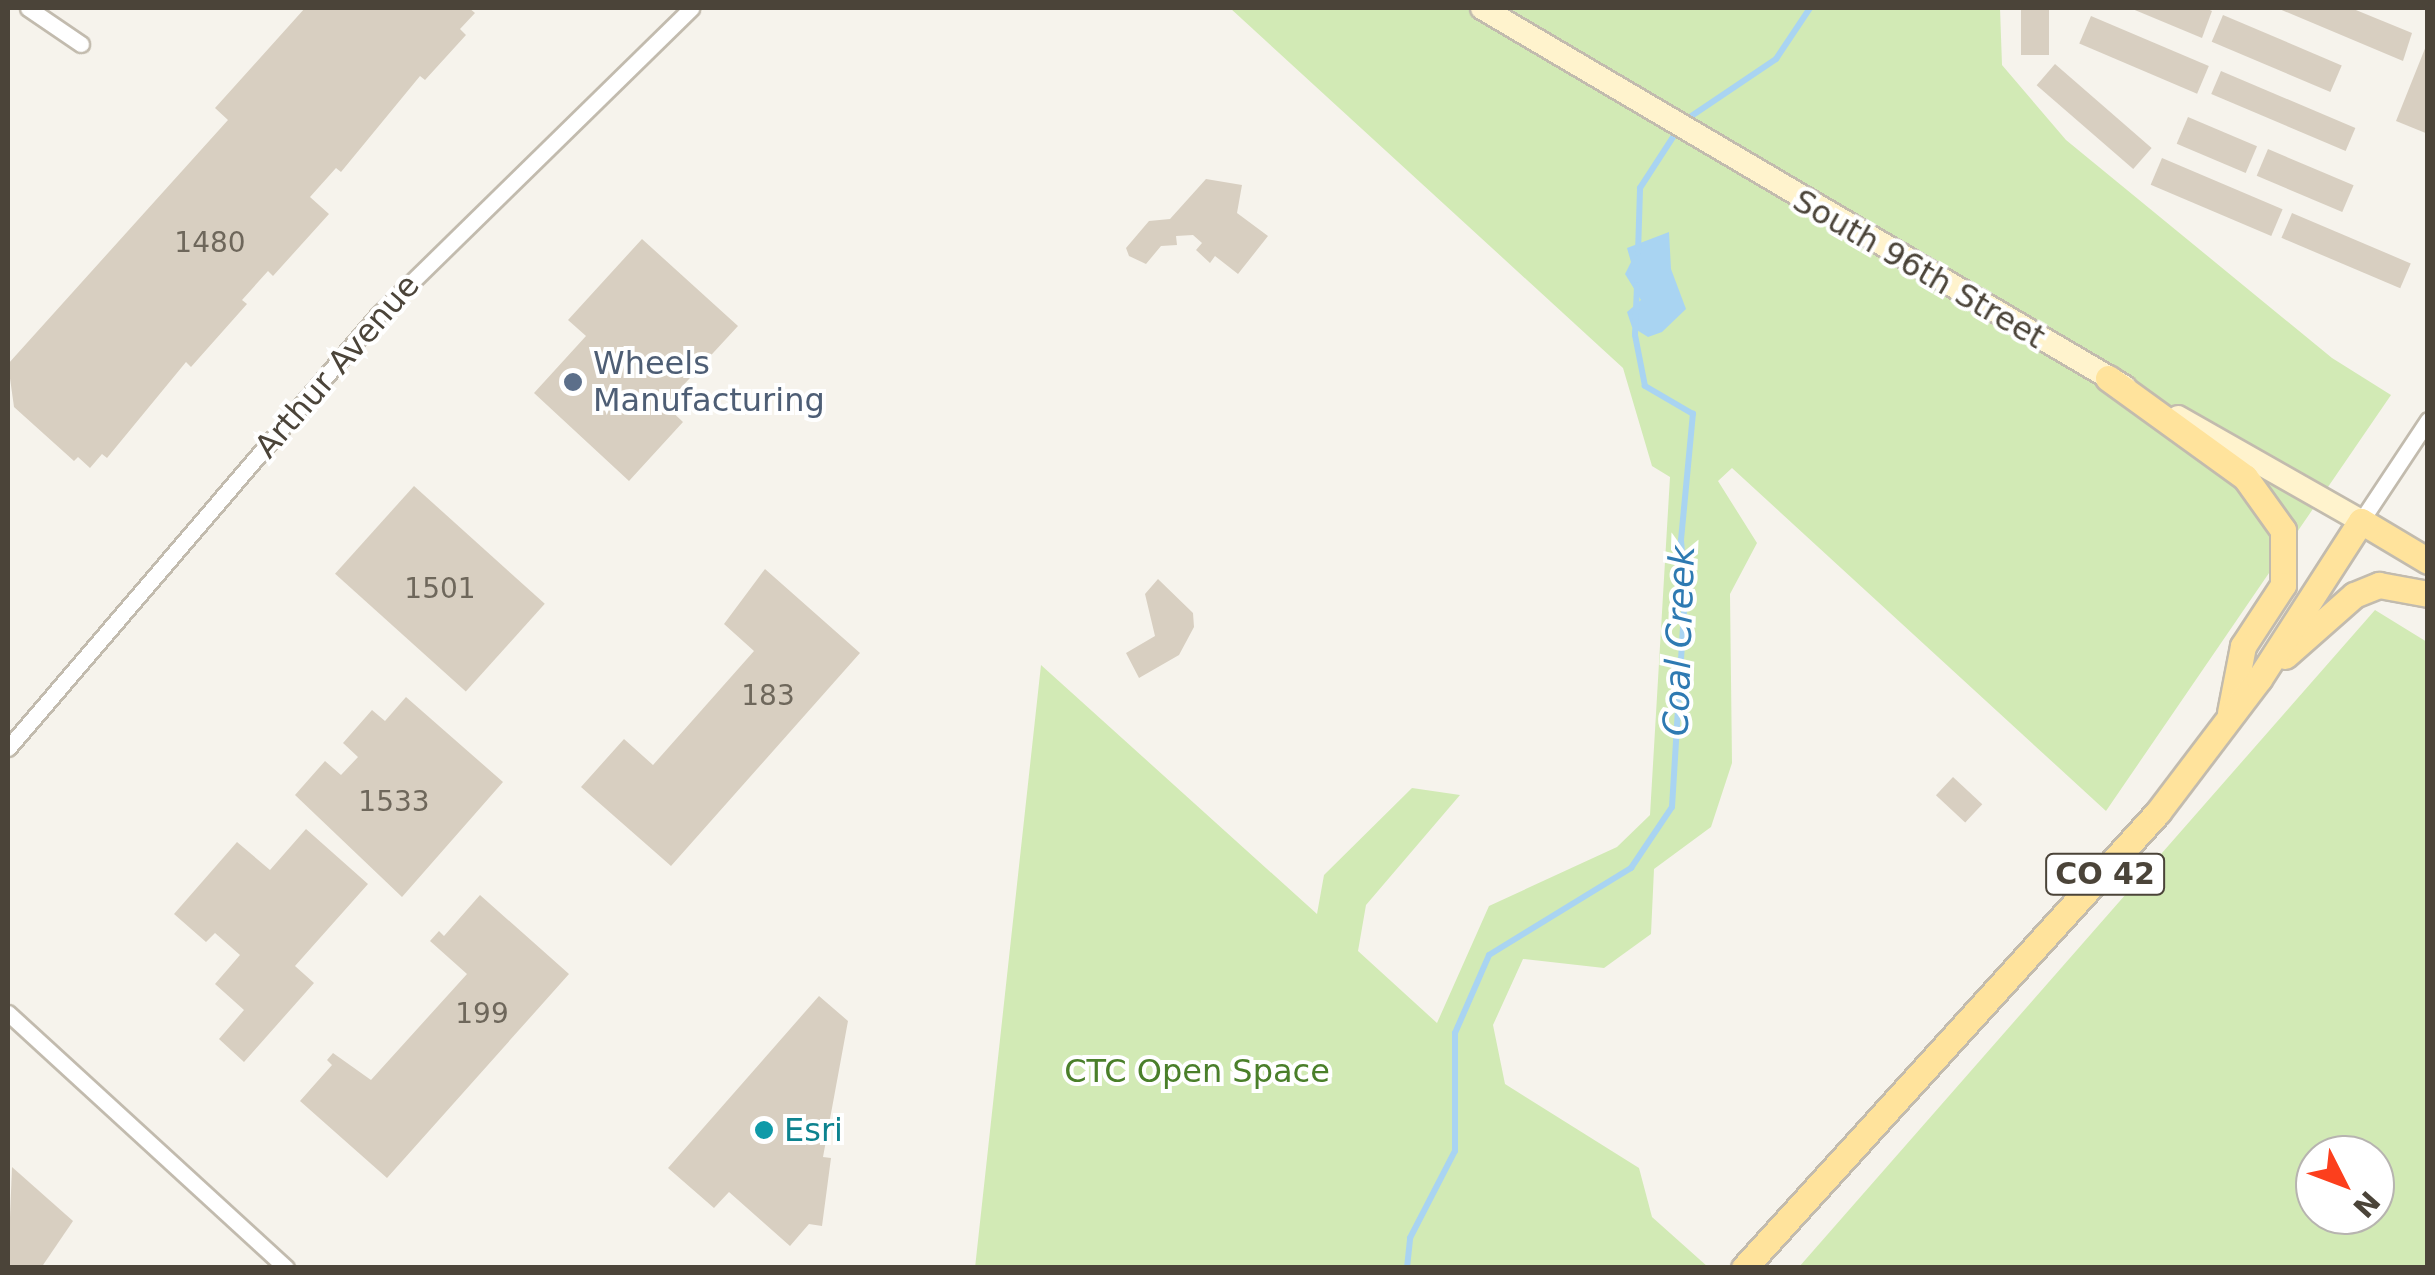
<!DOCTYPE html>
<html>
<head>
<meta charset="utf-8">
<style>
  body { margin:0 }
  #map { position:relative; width:2435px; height:1275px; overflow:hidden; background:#f6f3ec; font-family:"DejaVu Sans",sans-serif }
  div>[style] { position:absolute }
  .green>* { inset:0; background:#d2eab5 }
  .water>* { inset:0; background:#a9d4f2 }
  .stream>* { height:6px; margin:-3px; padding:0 3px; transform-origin:3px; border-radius:3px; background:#a9d4f2 }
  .building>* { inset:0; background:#d8cfc1; transform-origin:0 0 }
  .roads { filter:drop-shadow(2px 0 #c2bbae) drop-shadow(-2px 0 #c2bbae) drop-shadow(0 2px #c2bbae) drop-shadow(0 -2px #c2bbae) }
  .street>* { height:15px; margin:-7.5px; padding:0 7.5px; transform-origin:7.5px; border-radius:7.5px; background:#fff }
  .secondary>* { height:22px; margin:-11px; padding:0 11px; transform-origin:11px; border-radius:11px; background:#fff3cd }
  .primary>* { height:25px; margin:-12.5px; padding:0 12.5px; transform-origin:12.5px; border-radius:12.5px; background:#ffe39c }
  .dots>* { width:28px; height:28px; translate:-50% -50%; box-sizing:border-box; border:5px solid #fff; border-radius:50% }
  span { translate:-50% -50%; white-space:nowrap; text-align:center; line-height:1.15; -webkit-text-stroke:8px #fff; paint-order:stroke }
  .number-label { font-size:28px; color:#6e675b }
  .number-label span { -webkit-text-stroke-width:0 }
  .shield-label span { padding:2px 8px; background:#fff; border:2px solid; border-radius:8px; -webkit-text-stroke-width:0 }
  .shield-label { font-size:30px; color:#4b4439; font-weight:700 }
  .street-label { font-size:32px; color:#4b4439 }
  .service-label { font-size:32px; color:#4e5e75 }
  .left { translate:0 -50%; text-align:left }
  .park-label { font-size:32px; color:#4a7f2a }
  .culture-label { font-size:32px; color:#0d838f }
  .water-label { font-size:35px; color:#2e7ab2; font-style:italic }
  .frame { position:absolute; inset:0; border:10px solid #4b4439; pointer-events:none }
  .north { position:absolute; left:2295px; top:1135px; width:100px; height:100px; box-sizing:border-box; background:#fff; border:2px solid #b7b4b0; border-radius:50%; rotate:132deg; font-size:28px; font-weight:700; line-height:40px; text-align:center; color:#4b4439 }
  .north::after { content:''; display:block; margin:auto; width:35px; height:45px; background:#fc3f1d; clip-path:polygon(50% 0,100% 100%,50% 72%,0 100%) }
</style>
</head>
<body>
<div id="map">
  <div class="green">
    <i style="clip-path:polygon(1230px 8px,2000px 8px,2002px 65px,2066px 140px,2332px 358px,2391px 395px,2106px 811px,1732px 468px,1718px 481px,1757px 543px,1730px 594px,1732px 763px,1711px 827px,1654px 869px,1651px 934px,1604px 968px,1523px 959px,1493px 1025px,1505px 1084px,1639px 1168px,1652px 1217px,1708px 1267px,975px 1268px,1041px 665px,1317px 914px,1324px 875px,1412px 788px,1460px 795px,1366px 905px,1358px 951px,1437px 1023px,1489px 906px,1617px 847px,1650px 815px,1670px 477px,1652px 466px,1623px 368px)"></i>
    <i style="clip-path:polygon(evenodd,2375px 610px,2427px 642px,2427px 1267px,1799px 1267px,2375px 610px,2375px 1155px,2375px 1215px,2315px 1215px,2315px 1155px,2375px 1155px)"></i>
  </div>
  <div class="water">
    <i style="clip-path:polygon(1669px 232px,1671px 269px,1686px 309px,1662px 332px,1648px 337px,1632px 327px,1627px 312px,1641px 300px,1625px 274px,1631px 262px,1627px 248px)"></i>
  </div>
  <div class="stream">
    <i style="left:1684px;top:121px;width:111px;rotate:-34deg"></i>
    <i style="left:1776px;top:59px;width:61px;rotate:-56.3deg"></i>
    <i style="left:1638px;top:253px;width:65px;rotate:-88.2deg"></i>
    <i style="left:1640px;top:188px;width:68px;rotate:-57deg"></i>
    <i style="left:1407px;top:1268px;width:30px;rotate:-84deg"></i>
    <i style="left:1410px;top:1238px;width:98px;rotate:-62.7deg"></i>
    <i style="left:1455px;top:1151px;width:118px;rotate:-90deg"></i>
    <i style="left:1455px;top:1033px;width:85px;rotate:-66.4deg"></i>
    <i style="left:1489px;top:955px;width:167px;rotate:-31.5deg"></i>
    <i style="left:1631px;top:868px;width:73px;rotate:-56.1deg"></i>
    <i style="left:1672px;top:807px;width:215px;rotate:-86.5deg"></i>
    <i style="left:1685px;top:592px;width:52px;rotate:-94.4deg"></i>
    <i style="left:1681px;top:540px;width:127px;rotate:-84.6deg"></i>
    <i style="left:1693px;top:414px;width:56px;rotate:-149.7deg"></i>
    <i style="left:1645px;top:386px;width:52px;rotate:-101.1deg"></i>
    <i style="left:1635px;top:335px;width:50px;rotate:-87.7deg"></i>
  </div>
  <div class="building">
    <i style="clip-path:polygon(305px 8px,469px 8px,475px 13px,460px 29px,466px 35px,425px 80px,420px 76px,341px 172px,336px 168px,310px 197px,329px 214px,273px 276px,268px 271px,242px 300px,247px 304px,191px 367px,186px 362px,107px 458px,102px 454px,90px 468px,78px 457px,74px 461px,14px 407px,8px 364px,228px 120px,215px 108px)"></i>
    <i style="left:2021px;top:8px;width:28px;height:47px"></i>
    <i style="clip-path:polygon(2130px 8px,2205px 8px,2212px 11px,2202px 38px)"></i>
    <i style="clip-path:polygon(2277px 8px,2351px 8px,2412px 33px,2403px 61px)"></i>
    <i style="left:2223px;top:15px;width:129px;height:29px;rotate:23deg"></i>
    <i style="left:2091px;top:16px;width:128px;height:30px;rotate:23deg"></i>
    <i style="clip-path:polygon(2428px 41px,2428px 134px,2396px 121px)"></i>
    <i style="left:2055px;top:64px;width:128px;height:28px;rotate:41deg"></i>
    <i style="left:2221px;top:71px;width:146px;height:25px;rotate:23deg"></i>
    <i style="left:2188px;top:117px;width:75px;height:29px;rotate:23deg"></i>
    <i style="left:2268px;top:149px;width:93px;height:29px;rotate:23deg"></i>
    <i style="left:2162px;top:158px;width:131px;height:29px;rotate:23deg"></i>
    <i style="clip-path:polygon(1206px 179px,1242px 185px,1237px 213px,1268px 236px,1238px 274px,1215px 256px,1210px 263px,1196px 250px,1202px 243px,1193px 235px,1176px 236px,1177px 245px,1161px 246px,1146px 264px,1129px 256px,1126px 248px,1149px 221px,1170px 219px)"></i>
    <i style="left:2292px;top:213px;width:129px;height:27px;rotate:23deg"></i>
    <i style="clip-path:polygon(642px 239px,738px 326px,665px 405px,683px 422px,629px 481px,534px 393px,586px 336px,568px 320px)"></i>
    <i style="left:414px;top:486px;width:176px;height:118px;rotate:42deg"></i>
    <i style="clip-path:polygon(765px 569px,860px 653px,671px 866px,581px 787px,624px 739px,653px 765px,754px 651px,724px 624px)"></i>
    <i style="clip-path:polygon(1158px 579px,1193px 613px,1194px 627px,1179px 655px,1139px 678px,1126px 653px,1155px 636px,1145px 594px)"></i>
    <i style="clip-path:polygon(406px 697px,503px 782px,402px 897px,295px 795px,325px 761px,341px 775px,358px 757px,343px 743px,372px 710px,385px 721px)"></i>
    <i style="left:1953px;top:777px;width:40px;height:25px;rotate:43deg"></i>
    <i style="clip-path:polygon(306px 829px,368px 884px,295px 966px,314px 983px,244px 1062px,219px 1039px,244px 1010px,215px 984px,240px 955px,215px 933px,206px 942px,174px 914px,237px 842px,270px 870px)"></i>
    <i style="clip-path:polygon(480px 895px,569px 974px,387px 1178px,300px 1101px,332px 1065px,327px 1060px,333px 1053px,371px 1080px,467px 974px,430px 941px,439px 931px,444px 936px)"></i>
    <i style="clip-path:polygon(819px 996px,848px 1021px,823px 1157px,831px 1158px,822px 1226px,809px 1224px,790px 1246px,729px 1192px,714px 1208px,668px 1168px)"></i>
    <i style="clip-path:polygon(12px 1167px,73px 1221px,41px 1268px,8px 1268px)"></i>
  </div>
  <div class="roads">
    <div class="street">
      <i style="left:28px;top:8px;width:64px;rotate:34.2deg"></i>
      <i style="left:2361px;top:521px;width:121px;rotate:-56.4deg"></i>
      <i style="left:8px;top:748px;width:571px;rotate:-49.47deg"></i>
      <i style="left:379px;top:314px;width:437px;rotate:-44.4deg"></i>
      <i style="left:8px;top:1013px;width:377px;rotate:42.5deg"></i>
    </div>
    <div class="secondary">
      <i style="left:1482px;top:8px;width:746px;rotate:30.52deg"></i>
      <i style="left:2178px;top:417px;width:210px;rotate:29.6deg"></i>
    </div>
    <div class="primary">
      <i style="left:2108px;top:378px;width:169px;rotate:35.9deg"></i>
      <i style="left:2245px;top:477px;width:65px;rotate:54.4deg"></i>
      <i style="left:2283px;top:530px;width:55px;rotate:90deg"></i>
      <i style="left:2283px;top:585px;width:73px;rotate:123.3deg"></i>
      <i style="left:2243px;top:646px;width:68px;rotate:101deg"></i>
      <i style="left:2285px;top:656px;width:92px;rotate:-41.5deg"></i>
      <i style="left:2354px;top:595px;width:27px;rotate:-22deg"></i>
      <i style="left:2379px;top:585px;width:50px;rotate:10.4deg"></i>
      <i style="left:1744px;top:1268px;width:616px;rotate:-47.76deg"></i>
      <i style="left:2158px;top:812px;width:167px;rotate:-52.8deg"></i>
      <i style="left:2259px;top:679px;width:188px;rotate:-57.2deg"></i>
      <i style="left:2361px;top:521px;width:78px;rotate:30.8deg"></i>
    </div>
  </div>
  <div class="dots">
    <i style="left:573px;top:382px;background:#5c6f8a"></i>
    <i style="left:764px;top:1130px;background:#0f9aa8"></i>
  </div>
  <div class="number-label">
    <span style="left:210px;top:243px">1480</span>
    <span style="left:440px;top:589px">1501</span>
    <span style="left:768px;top:696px">183</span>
    <span style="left:394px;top:802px">1533</span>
    <span style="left:482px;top:1014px">199</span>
  </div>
  <div class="shield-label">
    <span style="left:2105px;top:874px">CO 42</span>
  </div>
  <div class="street-label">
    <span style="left:1919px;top:269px;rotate:30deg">South 96th Street</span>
    <span style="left:337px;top:366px;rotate:-49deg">Arthur Avenue</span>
  </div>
  <div class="service-label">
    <span class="left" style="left:593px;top:382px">Wheels<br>Manufacturing</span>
  </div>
  <div class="park-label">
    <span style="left:1197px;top:1071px">CTC Open Space</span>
  </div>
  <div class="culture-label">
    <span class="left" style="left:784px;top:1130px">Esri</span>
  </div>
  <div class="water-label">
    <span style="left:1679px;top:641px;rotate:-88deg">Coal Creek</span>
  </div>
  <div class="frame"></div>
  <div class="north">N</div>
</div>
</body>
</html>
